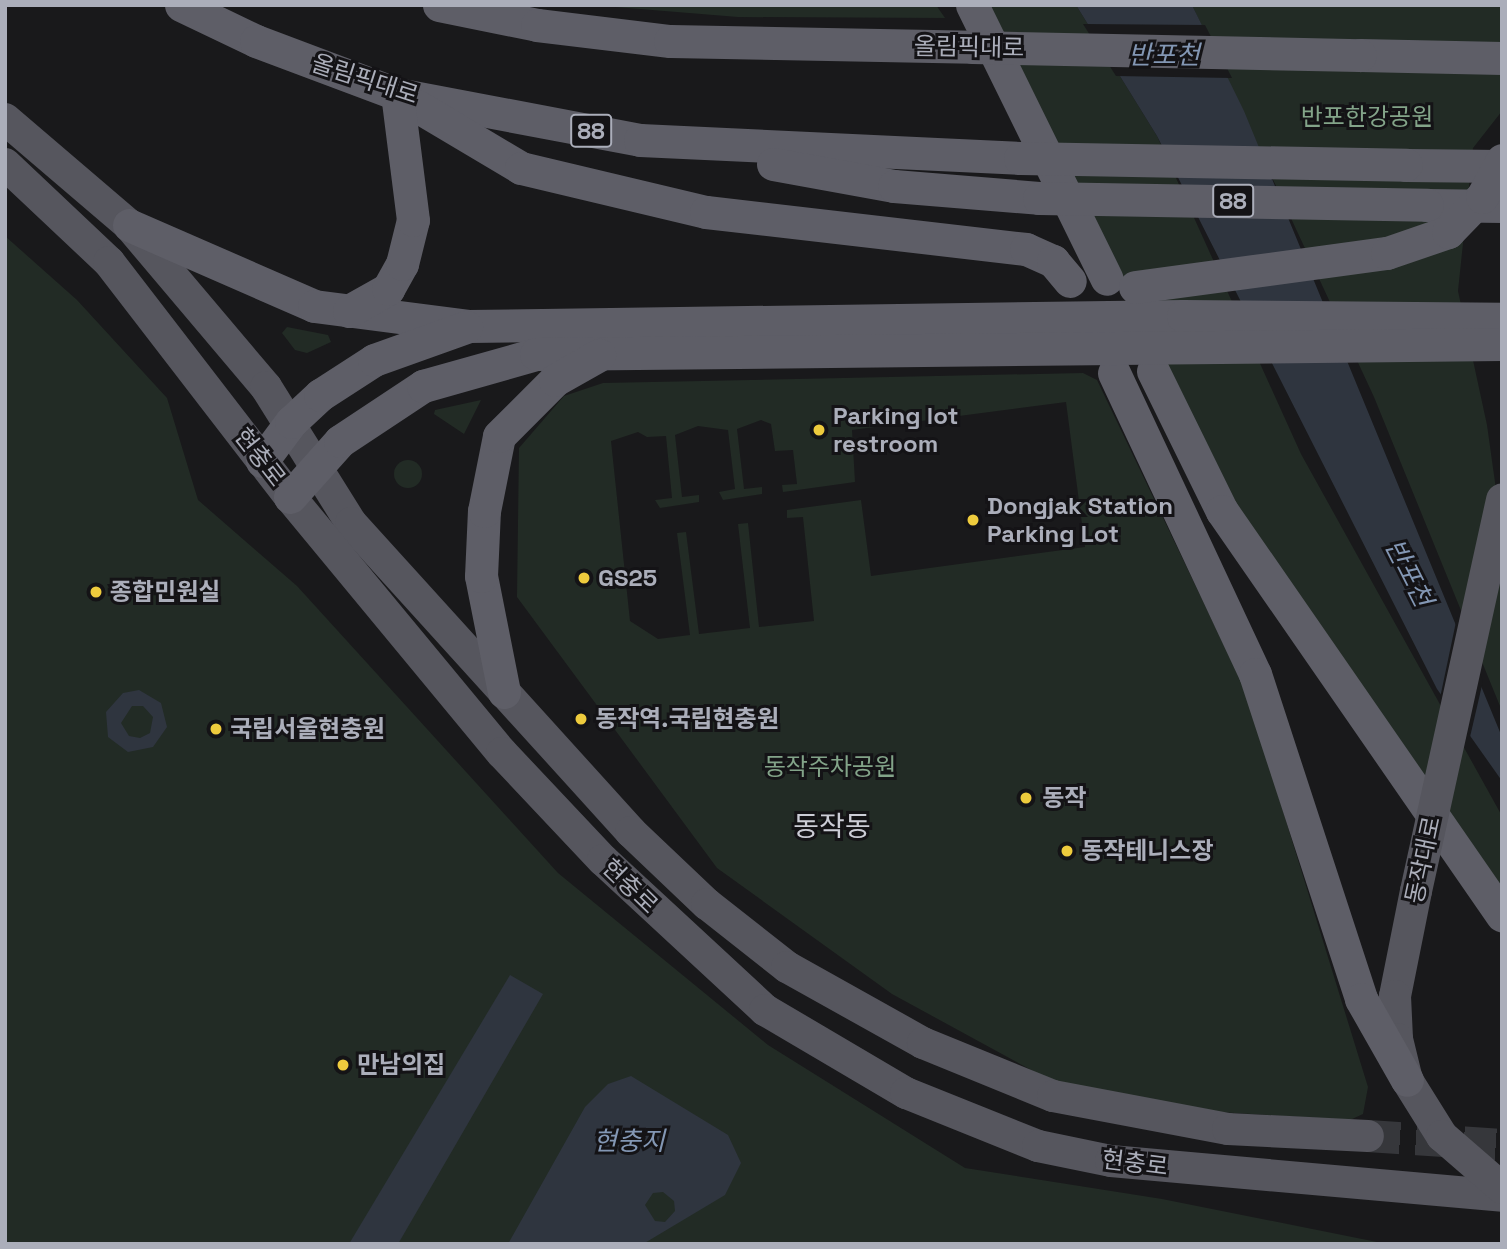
<!DOCTYPE html>
<html>
<head>
<meta charset="utf-8">
<style>
  body { margin:0 }
  #map { position:relative; width:1507px; height:1249px; overflow:hidden; background:#19191b; font-family:"Space Grotesk","Noto Sans KR",sans-serif }
  div>[style] { position:absolute }
  .green>* { inset:0; background:#222b25 }
  .round { border-radius:50% }
  .water>* { inset:0; background:#2f353f }
  .pier>* { inset:0; background:#19191b }
  .primary-tunnel>* { height:32px; margin-top:-16px; transform-origin:0; background:repeating-linear-gradient(90deg,#36373b 0 32px,transparent 0 48px) }
  .primary>* { height:32px; margin:-16px; padding:0 16px; transform-origin:16px; border-radius:16px; background:#56565e }
  .trunk>* { height:33px; margin:-16.5px; padding:0 16.5px; transform-origin:16.5px; border-radius:16.5px; background:#5e5e67 }
  .primary-bridge>* { height:32px; margin:-16px; padding:0 16px; transform-origin:16px; border-radius:16px; background:#56565e }
  .trunk-bridge>* { height:33px; margin:-16.5px; padding:0 16.5px; transform-origin:16.5px; border-radius:16.5px; background:#5e5e67 }
  .dots>* { width:19px; height:19px; translate:-50% -50%; box-sizing:border-box; border:4px solid #141316; border-radius:50% }
  span { translate:-50% -50%; white-space:nowrap; text-align:center; line-height:1.15; -webkit-text-stroke:6px #141316; paint-order:stroke }
  .shield-label span { padding:2px 5px; background:#141316; border:2px solid; border-radius:5px; -webkit-text-stroke-width:0 }
  .shield-label { font-size:23px; color:#abaeba; font-weight:700 }
  .street-label { font-size:24px; color:#abaeba }
  .park-label { font-size:24px; color:#83a489 }
  .poi-label { font-size:24px; color:#abaeba; font-weight:700 }
  .left { translate:0 -50%; text-align:left }
  .water-label { font-size:26px; color:#8397b4; font-style:italic }
  .quarter-label { font-size:28px; color:#cccdd6 }
  .frame { position:absolute; inset:0; border:7px solid #abaeba; pointer-events:none }
</style>
</head>
<body>
<div id="map">
  <div class="green">
    <i style="clip-path:polygon(591px 5px,936px 5px,945px 18px,738px 17px)"></i>
    <i style="clip-path:polygon(985px 5px,1076px 5px,1157px 136px,1301px 454px,1502px 816px,1502px 899px,1241px 512px)"></i>
    <i style="clip-path:polygon(1192px 5px,1502px 5px,1502px 111px,1473px 148px,1458px 291px,1487px 425px,1502px 532px,1502px 711px,1374px 397px)"></i>
    <i style="clip-path:polygon(5px 236px,77px 300px,167px 398px,198px 500px,297px 586px,558px 873px,768px 1045px,965px 1168px,1162px 1199px,1387px 1244px,5px 1244px)"></i>
    <i style="clip-path:polygon(287px 327px,328px 335px,331px 342px,307px 353px,295px 350px,282px 333px)"></i>
    <i style="clip-path:polygon(evenodd,1083px 373px,1097px 380px,1246px 691px,1368px 1087px,1363px 1114px,1350px 1120px,1185px 1110px,1057px 1084px,892px 994px,717px 868px,517px 597px,519px 448px,564px 396px,603px 383px,1083px 373px,1066px 402px,1085px 547px,871px 576px,861px 500px,787px 510px,787px 518px,803px 517px,814px 621px,759px 627px,748px 523px,738px 524px,750px 628px,699px 634px,686px 532px,677px 533px,690px 635px,658px 639px,630px 621px,611px 441px,638px 432px,647px 437px,666px 436px,672px 498px,655px 500px,660px 508px,699px 502px,699px 495px,682px 497px,675px 435px,698px 426px,728px 430px,735px 489px,719px 492px,723px 500px,762px 494px,762px 487px,744px 489px,737px 429px,761px 420px,771px 424px,775px 451px,793px 450px,797px 484px,782px 485px,783px 492px,855px 482px,852px 430px,1066px 402px)"></i>
    <i style="clip-path:polygon(481px 400px,464px 434px,434px 414px,435px 410px)"></i>
    <i class="round" style="left:394px;top:460px;width:28px;height:28px"></i>
  </div>
  <div class="water">
    <i style="clip-path:polygon(1076px 5px,1192px 5px,1244px 111px,1502px 737px,1502px 781px,1437px 689px,1157px 136px)"></i>
    <i style="clip-path:polygon(evenodd,139px 690px,161px 703px,167px 727px,153px 747px,128px 752px,108px 737px,106px 712px,123px 693px,139px 690px,132px 706px,143px 706px,153px 717px,150px 733px,140px 738px,129px 736px,121px 723px,132px 706px)"></i>
    <i style="clip-path:polygon(510px 975px,543px 994px,398px 1244px,349px 1244px)"></i>
    <i style="clip-path:polygon(evenodd,631px 1076px,728px 1135px,741px 1163px,725px 1195px,643px 1244px,508px 1244px,585px 1107px,608px 1084px,631px 1076px,663px 1192px,674px 1201px,675px 1211px,665px 1222px,655px 1221px,645px 1205px,653px 1193px,663px 1192px)"></i>
  </div>
  <div class="pier">
    <i style="clip-path:polygon(1083px 24px,1205px 25px,1232px 78px,1116px 76px)"></i>
    <i style="clip-path:polygon(1457px 617px,1483px 681px,1470px 737px,1440px 698px)"></i>
  </div>
  <div class="primary-tunnel">
    <i style="left:1368px;top:1136px;width:134px;rotate:3.8deg"></i>
  </div>
  <div class="primary">
    <i style="left:5px;top:119px;width:163px;rotate:40.5deg"></i>
    <i style="left:129px;top:225px;width:212px;rotate:49.8deg"></i>
    <i style="left:266px;top:387px;width:160px;rotate:58deg"></i>
    <i style="left:351px;top:523px;width:417px;rotate:47.8deg"></i>
    <i style="left:631px;top:832px;width:105px;rotate:43.5deg"></i>
    <i style="left:707px;top:904px;width:102px;rotate:38.2deg"></i>
    <i style="left:787px;top:967px;width:156px;rotate:29.2deg"></i>
    <i style="left:923px;top:1043px;width:140px;rotate:22.2deg"></i>
    <i style="left:1053px;top:1096px;width:178px;rotate:10.7deg"></i>
    <i style="left:1228px;top:1129px;width:140px;rotate:2.9deg"></i>
    <i style="left:5px;top:164px;width:143px;rotate:43.3deg"></i>
    <i style="left:109px;top:262px;width:297px;rotate:52.4deg"></i>
    <i style="left:290px;top:497px;width:332px;rotate:50.4deg"></i>
    <i style="left:502px;top:753px;width:147px;rotate:46.7deg"></i>
    <i style="left:603px;top:860px;width:221px;rotate:42.8deg"></i>
    <i style="left:765px;top:1010px;width:164px;rotate:30.5deg"></i>
    <i style="left:906px;top:1093px;width:142px;rotate:21.9deg"></i>
    <i style="left:1038px;top:1146px;width:75px;rotate:11.6deg"></i>
    <i style="left:1111px;top:1161px;width:393px;rotate:5.1deg"></i>
    <i style="left:1416px;top:891px;width:107px;rotate:101.3deg"></i>
    <i style="left:1395px;top:996px;width:43px;rotate:87.3deg"></i>
    <i style="left:1397px;top:1039px;width:42px;rotate:76.3deg"></i>
    <i style="left:1407px;top:1080px;width:66px;rotate:58deg"></i>
    <i style="left:1442px;top:1136px;width:79px;rotate:40.9deg"></i>
  </div>
  <div class="trunk">
    <i style="left:181px;top:5px;width:83px;rotate:25.6deg"></i>
    <i style="left:256px;top:41px;width:151px;rotate:20.6deg"></i>
    <i style="left:397px;top:94px;width:247px;rotate:10.7deg"></i>
    <i style="left:640px;top:140px;width:380px;rotate:2.7deg"></i>
    <i style="left:439px;top:5px;width:100px;rotate:11.5deg"></i>
    <i style="left:537px;top:25px;width:134px;rotate:6.9deg"></i>
    <i style="left:670px;top:41px;width:302px;rotate:1.1deg"></i>
    <i style="left:972px;top:5px;width:305px;rotate:63.8deg"></i>
    <i style="left:1360px;top:55px;width:142px;rotate:1.2deg"></i>
    <i style="left:417px;top:106px;width:121px;rotate:30.8deg"></i>
    <i style="left:521px;top:168px;width:190px;rotate:13.4deg"></i>
    <i style="left:706px;top:212px;width:322px;rotate:6.6deg"></i>
    <i style="left:1026px;top:249px;width:30px;rotate:24deg"></i>
    <i style="left:1053px;top:261px;width:26px;rotate:50deg"></i>
    <i style="left:773px;top:164px;width:123px;rotate:10.3deg"></i>
    <i style="left:894px;top:186px;width:145px;rotate:4.7deg"></i>
    <i style="left:1406px;top:165px;width:96px;rotate:0.6deg"></i>
    <i style="left:1427px;top:205px;width:75px;rotate:0.8deg"></i>
    <i style="left:129px;top:225px;width:202px;rotate:23.6deg"></i>
    <i style="left:314px;top:306px;width:155px;rotate:7.4deg"></i>
    <i style="left:468px;top:326px;width:715px;rotate:-0.8deg"></i>
    <i style="left:1183px;top:316px;width:319px;rotate:0.5deg"></i>
    <i style="left:349px;top:311px;width:45px;rotate:-29.4deg"></i>
    <i style="left:388px;top:289px;width:29px;rotate:-61deg"></i>
    <i style="left:402px;top:264px;width:45px;rotate:-76deg"></i>
    <i style="left:413px;top:220px;width:127px;rotate:-97.2deg"></i>
    <i style="left:1153px;top:371px;width:156px;rotate:63.8deg"></i>
    <i style="left:1222px;top:511px;width:492px;rotate:55.3deg"></i>
    <i style="left:1114px;top:373px;width:332px;rotate:64.9deg"></i>
    <i style="left:1255px;top:674px;width:342px;rotate:71.9deg"></i>
    <i style="left:1361px;top:999px;width:93px;rotate:60.4deg"></i>
    <i style="left:262px;top:461px;width:49px;rotate:-53.4deg"></i>
    <i style="left:291px;top:422px;width:40px;rotate:-43deg"></i>
    <i style="left:320px;top:395px;width:64px;rotate:-32.9deg"></i>
    <i style="left:374px;top:360px;width:98px;rotate:-19.7deg"></i>
    <i style="left:290px;top:497px;width:75px;rotate:-48.2deg"></i>
    <i style="left:340px;top:441px;width:100px;rotate:-33.5deg"></i>
    <i style="left:423px;top:386px;width:117px;rotate:-15.8deg"></i>
    <i style="left:536px;top:354px;width:966px;rotate:-0.59deg"></i>
    <i style="left:504px;top:692px;width:118px;rotate:-101.2deg"></i>
    <i style="left:481px;top:576px;width:65px;rotate:-87.4deg"></i>
    <i style="left:484px;top:511px;width:76px;rotate:-78.7deg"></i>
    <i style="left:499px;top:436px;width:79px;rotate:-45deg"></i>
    <i style="left:555px;top:380px;width:51px;rotate:-29.6deg"></i>
  </div>
  <div class="primary-bridge">
    <i style="left:1416px;top:891px;width:401px;rotate:-77.6deg"></i>
  </div>
  <div class="trunk-bridge">
    <i style="left:972px;top:47px;width:388px;rotate:1.2deg"></i>
    <i style="left:1020px;top:158px;width:386px;rotate:1deg"></i>
    <i style="left:1039px;top:198px;width:388px;rotate:1deg"></i>
    <i style="left:1135px;top:287px;width:254px;rotate:-7.7deg"></i>
    <i style="left:1387px;top:253px;width:65px;rotate:-19deg"></i>
    <i style="left:1448px;top:232px;width:49px;rotate:-45.8deg"></i>
    <i style="left:1482px;top:197px;width:42px;rotate:-61.6deg"></i>
  </div>
  <div class="dots">
    <i style="left:819px;top:430px;background:#eecb3d"></i>
    <i style="left:973px;top:520px;background:#eecb3d"></i>
    <i style="left:584px;top:578px;background:#eecb3d"></i>
    <i style="left:96px;top:592px;background:#eecb3d"></i>
    <i style="left:581px;top:719px;background:#eecb3d"></i>
    <i style="left:216px;top:729px;background:#eecb3d"></i>
    <i style="left:1026px;top:798px;background:#eecb3d"></i>
    <i style="left:1067px;top:851px;background:#eecb3d"></i>
    <i style="left:343px;top:1065px;background:#eecb3d"></i>
  </div>
  <div class="shield-label">
    <span style="left:591px;top:131px">88</span>
    <span style="left:1233px;top:201px">88</span>
  </div>
  <div class="street-label">
    <span style="left:969px;top:47px;rotate:1deg">올림픽대로</span>
    <span style="left:365px;top:79px;rotate:18deg">올림픽대로</span>
    <span style="left:260px;top:457px;rotate:52deg">현충로</span>
    <span style="left:1423px;top:860px;rotate:-78deg">동작대로</span>
    <span style="left:630px;top:886px;rotate:44deg">현충로</span>
    <span style="left:1135px;top:1163px;rotate:7deg">현충로</span>
  </div>
  <div class="park-label">
    <span style="left:1367px;top:117px">반포한강공원</span>
    <span style="left:830px;top:767px">동작주차공원</span>
  </div>
  <div class="poi-label">
    <span class="left" style="left:833px;top:430px">Parking lot<br>restroom</span>
    <span class="left" style="left:987px;top:520px">Dongjak Station<br>Parking Lot</span>
    <span class="left" style="left:598px;top:578px">GS25</span>
    <span class="left" style="left:110px;top:592px">종합민원실</span>
    <span class="left" style="left:595px;top:719px">동작역.국립현충원</span>
    <span class="left" style="left:230px;top:729px">국립서울현충원</span>
    <span class="left" style="left:1042px;top:798px">동작</span>
    <span class="left" style="left:1081px;top:851px">동작테니스장</span>
    <span class="left" style="left:357px;top:1065px">만남의집</span>
  </div>
  <div class="water-label">
    <span style="left:1164px;top:56px">반포천</span>
    <span style="left:1408px;top:573px;rotate:63deg">반포천</span>
    <span style="left:629px;top:1142px">현충지</span>
  </div>
  <div class="quarter-label">
    <span style="left:832px;top:826px">동작동</span>
  </div>
  <div class="frame"></div>
</div>
</body>
</html>
